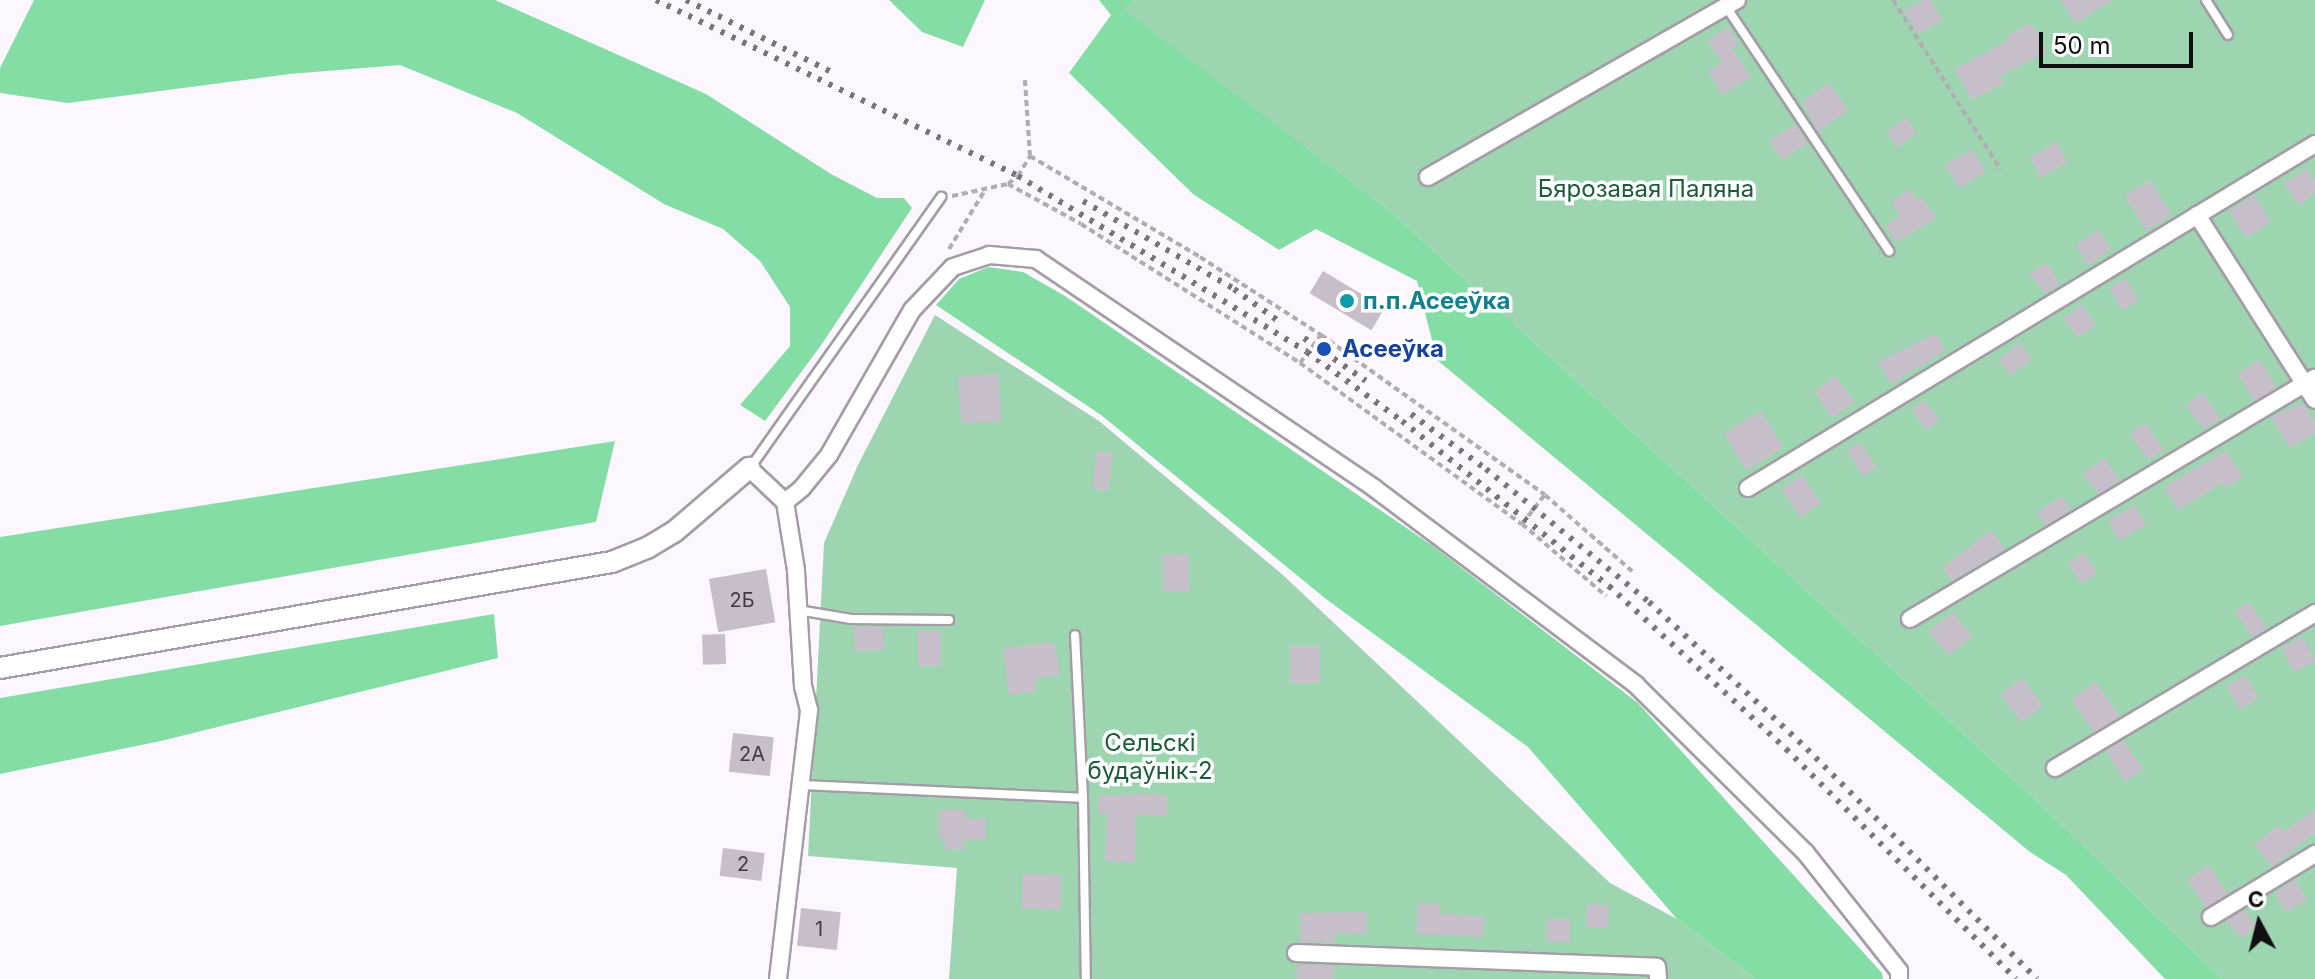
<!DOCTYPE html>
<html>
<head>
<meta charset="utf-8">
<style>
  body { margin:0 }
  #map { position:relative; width:2315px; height:979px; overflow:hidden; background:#fcf7fe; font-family:Inter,sans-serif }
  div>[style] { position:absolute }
  .green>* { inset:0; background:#9cd5b0 }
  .forest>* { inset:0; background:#85dda6 }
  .building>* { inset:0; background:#c6bec9; transform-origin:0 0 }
  .path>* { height:4px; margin-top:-2px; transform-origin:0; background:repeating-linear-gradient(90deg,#b0acb2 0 6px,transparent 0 10px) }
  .roads { filter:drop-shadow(2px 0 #a49ca6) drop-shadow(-2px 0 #a49ca6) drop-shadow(0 2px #a49ca6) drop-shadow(0 -2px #a49ca6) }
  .service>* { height:8px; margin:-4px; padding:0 4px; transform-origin:4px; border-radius:4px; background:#fff }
  .minor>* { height:16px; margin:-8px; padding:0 8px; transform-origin:8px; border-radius:8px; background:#fff }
  .tertiary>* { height:20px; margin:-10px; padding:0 10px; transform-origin:10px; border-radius:10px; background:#fff }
  .rail>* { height:6px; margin-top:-3px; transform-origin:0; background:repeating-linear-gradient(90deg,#79757b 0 4px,transparent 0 12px) }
  .dots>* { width:22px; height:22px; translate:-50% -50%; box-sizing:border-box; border:4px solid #fff; border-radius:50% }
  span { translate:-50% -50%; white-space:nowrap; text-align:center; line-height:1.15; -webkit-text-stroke:7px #fff; paint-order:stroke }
  .number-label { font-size:20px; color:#3f3b40 }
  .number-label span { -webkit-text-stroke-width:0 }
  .park-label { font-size:24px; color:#1c5c39 }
  .culture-label { font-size:24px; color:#0d838f; font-weight:700 }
  .left { translate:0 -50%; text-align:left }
  .transit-label { font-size:24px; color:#164399; font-weight:700 }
  .north { position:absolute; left:2219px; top:883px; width:80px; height:80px; -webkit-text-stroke:6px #fff; paint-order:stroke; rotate:353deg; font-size:22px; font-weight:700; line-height:32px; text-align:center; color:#120f13 }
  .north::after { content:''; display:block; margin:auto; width:28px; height:36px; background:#120f13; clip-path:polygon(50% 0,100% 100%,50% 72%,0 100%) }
  .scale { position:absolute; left:2039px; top:32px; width:154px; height:36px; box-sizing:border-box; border:4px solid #120f13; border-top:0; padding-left:10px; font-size:24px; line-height:28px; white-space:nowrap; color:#120f13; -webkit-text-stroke:6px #fff; paint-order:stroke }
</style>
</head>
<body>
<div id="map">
  <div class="green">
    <i style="clip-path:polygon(1135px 0,2315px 0,2315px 979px,2222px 979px,2035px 799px,1389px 210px,1122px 9px)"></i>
    <i style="clip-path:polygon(935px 315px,1099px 421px,1283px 575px,1610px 883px,1677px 919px,1756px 979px,949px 979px,957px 868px,808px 856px,824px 543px,858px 465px)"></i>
  </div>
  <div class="forest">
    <i style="clip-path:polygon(34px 0,495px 0,706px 94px,831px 174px,877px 198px,904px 198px,912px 208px,822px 344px,765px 421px,740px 405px,790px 346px,790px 307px,760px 261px,723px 229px,664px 204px,517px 113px,400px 65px,290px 74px,68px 103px,0 93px,0 68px)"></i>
    <i style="clip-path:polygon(889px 0,985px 0,963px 47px,922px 32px)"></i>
    <i style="clip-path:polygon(1099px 0,1135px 0,1123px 9px,1389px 210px,2035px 799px,2222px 979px,2165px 979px,2066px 875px,2030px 852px,1437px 360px,1417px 281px,1316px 229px,1279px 250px,1193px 194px,1069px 73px,1111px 15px)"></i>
    <i style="clip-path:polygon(988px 267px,1023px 272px,1065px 296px,1433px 546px,1638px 703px,1882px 973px,1883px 979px,1756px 979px,1677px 919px,1528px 747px,1326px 599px,1101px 415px,936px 305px,959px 279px)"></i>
    <i style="clip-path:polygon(615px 441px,596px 522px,0 626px,0 537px)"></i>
    <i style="clip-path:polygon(494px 614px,498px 658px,161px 741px,0 774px,0 698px)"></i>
  </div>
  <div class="building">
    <i style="clip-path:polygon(1923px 0,1930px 0,1942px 20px,1918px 34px,1904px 11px)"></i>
    <i style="clip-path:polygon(2061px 0,2113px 0,2075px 23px)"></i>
    <i style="clip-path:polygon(2031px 23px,2047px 52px,2000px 76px,2004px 83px,1972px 100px,1955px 69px,2009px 40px,2007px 36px)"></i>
    <i style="clip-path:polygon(1728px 27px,1739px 44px,1732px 48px,1751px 77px,1722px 95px,1708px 71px,1722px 63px,1708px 40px)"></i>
    <i style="clip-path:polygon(1829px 83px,1848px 110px,1818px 132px,1802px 101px)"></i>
    <i style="left:1906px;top:118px;width:19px;height:24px;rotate:55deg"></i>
    <i style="left:1796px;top:124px;width:23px;height:31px;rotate:59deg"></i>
    <i style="left:2056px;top:142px;width:23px;height:31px;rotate:59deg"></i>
    <i style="left:1972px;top:149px;width:27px;height:31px;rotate:59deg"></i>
    <i style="clip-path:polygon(2306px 168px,2315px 181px,2315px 193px,2299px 205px,2284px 184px)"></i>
    <i style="left:2150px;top:180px;width:41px;height:30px;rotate:58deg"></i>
    <i style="clip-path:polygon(1909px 189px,1918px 201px,1922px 198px,1936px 218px,1897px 242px,1885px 226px,1900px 215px,1891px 202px)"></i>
    <i style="left:2254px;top:195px;width:32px;height:30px;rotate:58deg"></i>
    <i style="clip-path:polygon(2098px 230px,2111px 249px,2087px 266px,2076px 244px)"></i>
    <i style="clip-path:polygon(2047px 263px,2060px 284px,2046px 294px,2029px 274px)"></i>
    <i style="left:1323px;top:271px;width:72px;height:26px;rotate:31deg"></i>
    <i style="left:2125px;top:278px;width:26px;height:19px;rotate:58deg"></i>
    <i style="left:2082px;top:305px;width:24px;height:23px;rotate:54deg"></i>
    <i style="clip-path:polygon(1936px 333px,1945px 351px,1891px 384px,1878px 362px)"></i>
    <i style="left:2020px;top:343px;width:20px;height:27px;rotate:53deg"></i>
    <i style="left:2260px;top:360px;width:33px;height:26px;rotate:59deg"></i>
    <i style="left:998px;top:374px;width:47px;height:40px;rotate:86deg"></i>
    <i style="left:1836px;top:376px;width:32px;height:27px;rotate:55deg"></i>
    <i style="left:2202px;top:393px;width:31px;height:20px;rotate:53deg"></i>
    <i style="left:1924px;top:400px;width:26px;height:16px;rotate:54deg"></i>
    <i style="clip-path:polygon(2303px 403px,2315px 423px,2315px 433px,2290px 448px,2271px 417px)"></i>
    <i style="left:1761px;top:411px;width:43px;height:43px;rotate:59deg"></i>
    <i style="left:2145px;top:423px;width:32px;height:19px;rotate:54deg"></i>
    <i style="left:1860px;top:442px;width:30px;height:16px;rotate:57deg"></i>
    <i style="clip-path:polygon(2226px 450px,2243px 477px,2226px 488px,2222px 483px,2179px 510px,2164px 487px)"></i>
    <i style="left:1097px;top:451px;width:16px;height:38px;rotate:7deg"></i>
    <i style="left:2104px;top:458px;width:27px;height:26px;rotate:54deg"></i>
    <i style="left:1802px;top:475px;width:34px;height:25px;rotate:56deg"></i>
    <i style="left:2062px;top:496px;width:17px;height:30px;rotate:57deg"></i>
    <i style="left:2135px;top:505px;width:23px;height:31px;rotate:61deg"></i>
    <i style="clip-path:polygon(1991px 530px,2005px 549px,1952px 581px,1942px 568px)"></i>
    <i style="left:2084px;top:553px;width:24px;height:19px;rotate:57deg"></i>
    <i style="left:1188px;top:554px;width:37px;height:26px;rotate:88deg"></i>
    <i style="left:766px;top:569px;width:54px;height:58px;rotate:80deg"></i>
    <i style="left:2249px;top:602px;width:32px;height:17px;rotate:56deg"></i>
    <i style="left:1953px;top:612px;width:31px;height:31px;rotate:52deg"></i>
    <i style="left:883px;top:626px;width:24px;height:29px;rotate:88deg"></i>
    <i style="left:941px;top:630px;width:36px;height:23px;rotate:90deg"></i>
    <i style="left:725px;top:634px;width:30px;height:23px;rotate:88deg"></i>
    <i style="left:2303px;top:637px;width:27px;height:24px;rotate:63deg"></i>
    <i style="clip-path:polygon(1055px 642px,1060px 675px,1035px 679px,1037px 691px,1009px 695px,1003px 649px)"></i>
    <i style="left:1290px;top:646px;width:30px;height:37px"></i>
    <i style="left:2245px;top:675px;width:27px;height:22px;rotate:59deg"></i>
    <i style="left:2022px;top:678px;width:35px;height:27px;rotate:53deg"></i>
    <i style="left:2096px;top:682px;width:42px;height:30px;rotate:56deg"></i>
    <i style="left:733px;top:733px;width:41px;height:39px;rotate:6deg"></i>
    <i style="clip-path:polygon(2123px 740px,2143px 769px,2125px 782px,2106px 750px)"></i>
    <i style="clip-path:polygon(1145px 794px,1167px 795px,1167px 816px,1136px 815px,1135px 862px,1105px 861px,1107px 814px,1098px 813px,1098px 796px)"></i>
    <i style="clip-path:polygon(940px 809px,966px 810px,965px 818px,986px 819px,985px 840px,964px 840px,964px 850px,945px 849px,945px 839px,938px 838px)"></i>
    <i style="clip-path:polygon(2315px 810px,2315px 833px,2272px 867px,2254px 845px,2278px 825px,2283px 832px)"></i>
    <i style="left:723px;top:848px;width:42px;height:28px;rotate:7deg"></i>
    <i style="left:2209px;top:865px;width:35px;height:26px;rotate:57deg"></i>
    <i style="left:1023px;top:873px;width:39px;height:35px;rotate:3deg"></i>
    <i style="clip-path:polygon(2295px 879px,2307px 900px,2285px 912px,2275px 893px)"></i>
    <i style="clip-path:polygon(1418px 903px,1441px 905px,1440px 913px,1485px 917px,1483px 937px,1416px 934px)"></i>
    <i style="left:1587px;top:904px;width:22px;height:23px;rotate:3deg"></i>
    <i style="left:801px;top:908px;width:40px;height:38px;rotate:6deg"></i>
    <i style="clip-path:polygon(2243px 910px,2257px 925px,2243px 938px,2226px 921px)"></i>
    <i style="clip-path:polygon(1367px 912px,1367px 934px,1335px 933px,1335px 943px,1300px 942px,1300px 913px)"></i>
    <i style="left:1547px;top:919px;width:23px;height:23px"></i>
    <i style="left:1297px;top:964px;width:37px;height:15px;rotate:2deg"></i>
  </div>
  <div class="path">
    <i style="left:1893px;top:0;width:201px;rotate:57.6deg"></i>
    <i style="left:1030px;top:156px;width:198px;rotate:30.7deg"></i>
    <i style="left:1200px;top:257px;width:144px;rotate:32.8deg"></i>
    <i style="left:1321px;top:335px;width:275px;rotate:35.5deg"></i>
    <i style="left:1545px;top:495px;width:117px;rotate:41.2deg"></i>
    <i style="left:1008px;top:184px;width:83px;rotate:28.7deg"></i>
    <i style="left:1081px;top:224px;width:259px;rotate:32.4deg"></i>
    <i style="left:1300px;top:363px;width:274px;rotate:36deg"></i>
    <i style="left:1522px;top:524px;width:111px;rotate:40.6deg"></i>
    <i style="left:952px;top:196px;width:57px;rotate:-12.1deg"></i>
    <i style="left:1008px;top:184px;width:13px;rotate:-39deg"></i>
    <i style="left:1018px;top:176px;width:23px;rotate:-59deg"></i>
    <i style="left:1030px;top:156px;width:76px;rotate:-93.8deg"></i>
    <i style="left:949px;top:249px;width:69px;rotate:-58.6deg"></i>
    <i style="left:1300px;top:363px;width:35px;rotate:-53deg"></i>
    <i style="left:1522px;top:524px;width:37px;rotate:-52deg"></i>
  </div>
  <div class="roads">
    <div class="service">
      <i style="left:2206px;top:0;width:41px;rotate:57.8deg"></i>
      <i style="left:1725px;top:5px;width:296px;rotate:56.3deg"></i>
      <i style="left:750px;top:468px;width:332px;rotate:-54.8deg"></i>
      <i style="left:798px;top:610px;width:54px;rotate:9.6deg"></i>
      <i style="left:851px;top:619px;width:98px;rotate:0.6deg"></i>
      <i style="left:801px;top:785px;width:282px;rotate:2.6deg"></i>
      <i style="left:1083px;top:798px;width:163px;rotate:-92.8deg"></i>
      <i style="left:1083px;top:798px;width:181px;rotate:89.1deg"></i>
    </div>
    <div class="minor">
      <i style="left:1428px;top:177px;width:356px;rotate:-29.8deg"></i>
      <i style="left:2197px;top:215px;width:219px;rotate:57.5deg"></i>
      <i style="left:749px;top:468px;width:50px;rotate:43.4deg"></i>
      <i style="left:785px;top:502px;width:22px;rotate:-39deg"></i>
      <i style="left:802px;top:488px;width:43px;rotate:-50.7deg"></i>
      <i style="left:829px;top:455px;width:167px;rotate:-60.2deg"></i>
      <i style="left:912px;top:310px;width:59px;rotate:-46.4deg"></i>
      <i style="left:953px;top:267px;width:38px;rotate:-18deg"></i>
      <i style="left:989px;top:255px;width:47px;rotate:4.9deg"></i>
      <i style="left:1036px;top:259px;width:408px;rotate:34.1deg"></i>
      <i style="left:1374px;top:488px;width:328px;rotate:36.9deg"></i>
      <i style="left:1636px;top:685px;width:238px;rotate:44.7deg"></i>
      <i style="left:1805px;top:852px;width:152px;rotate:51.7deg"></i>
      <i style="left:1899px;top:971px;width:8px;rotate:90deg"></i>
      <i style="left:1748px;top:488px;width:663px;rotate:-31.25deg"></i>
      <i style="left:1910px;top:619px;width:471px;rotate:-30.8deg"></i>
      <i style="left:2055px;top:768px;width:303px;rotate:-30.8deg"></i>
      <i style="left:2211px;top:917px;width:122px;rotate:-31.2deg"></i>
      <i style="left:1296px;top:953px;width:361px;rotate:2.2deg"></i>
      <i style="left:1657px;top:967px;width:12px;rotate:85deg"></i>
      <i style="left:778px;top:979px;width:271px;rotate:-83.4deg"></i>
      <i style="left:809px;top:710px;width:25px;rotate:-104deg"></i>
      <i style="left:803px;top:686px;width:116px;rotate:-93.5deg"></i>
      <i style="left:796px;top:570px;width:69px;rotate:-99.2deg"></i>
    </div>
    <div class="tertiary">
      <i style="left:0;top:668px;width:621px;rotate:-9.83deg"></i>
      <i style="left:612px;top:562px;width:38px;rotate:-22deg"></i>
      <i style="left:647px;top:548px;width:31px;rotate:-31deg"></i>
      <i style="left:674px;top:532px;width:99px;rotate:-40.5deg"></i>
    </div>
  </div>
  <div class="rail">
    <i style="left:656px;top:0;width:403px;rotate:25.9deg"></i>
    <i style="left:1018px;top:176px;width:338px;rotate:31.3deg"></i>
    <i style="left:1307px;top:352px;width:117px;rotate:36deg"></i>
    <i style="left:1402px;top:421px;width:265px;rotate:38.6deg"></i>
    <i style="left:1609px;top:586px;width:241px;rotate:42.6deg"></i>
    <i style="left:1786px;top:749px;width:325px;rotate:45deg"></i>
    <i style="left:686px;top:0;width:165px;rotate:26.3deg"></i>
    <i style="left:1083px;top:201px;width:175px;rotate:30.2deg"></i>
    <i style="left:1234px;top:289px;width:53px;rotate:35.8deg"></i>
    <i style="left:1304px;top:338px;width:75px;rotate:34.7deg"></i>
    <i style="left:1411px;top:414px;width:93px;rotate:36.3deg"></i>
    <i style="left:1486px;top:469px;width:210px;rotate:39.2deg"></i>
    <i style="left:1649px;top:602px;width:216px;rotate:42.9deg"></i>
    <i style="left:1807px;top:749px;width:325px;rotate:45deg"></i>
  </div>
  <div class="dots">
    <i style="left:1347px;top:301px;background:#0f9aa8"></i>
    <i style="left:1324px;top:349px;background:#1a4fb4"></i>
  </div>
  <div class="number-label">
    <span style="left:742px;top:600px">2Б</span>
    <span style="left:752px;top:754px">2А</span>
    <span style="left:743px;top:864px">2</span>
    <span style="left:819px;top:929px">1</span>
  </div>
  <div class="park-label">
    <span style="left:1646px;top:189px">Бярозавая Паляна</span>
    <span style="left:1150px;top:757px">Сельскі<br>будаўнік-2</span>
  </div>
  <div class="culture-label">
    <span class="left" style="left:1363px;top:301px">п.п.Асееўка</span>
  </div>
  <div class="transit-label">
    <span class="left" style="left:1342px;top:349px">Асееўка</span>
  </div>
  <div class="north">С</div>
  <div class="scale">50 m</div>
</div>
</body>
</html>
